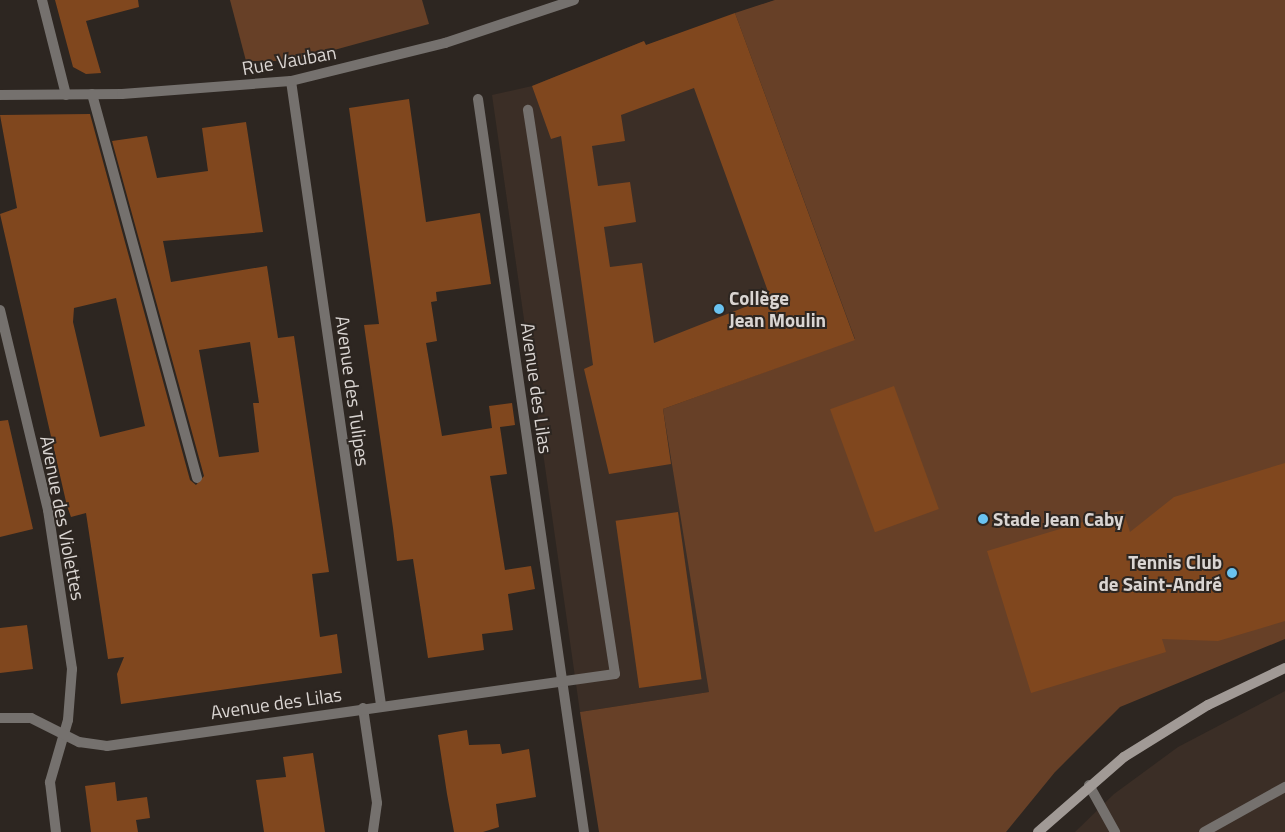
<!DOCTYPE html>
<html>
<head>
<meta charset="utf-8">
<style>
  body { margin:0 }
  #map { position:relative; width:1285px; height:832px; overflow:hidden; background:#2d2621; font-family:"Titillium Web",sans-serif }
  div>[style] { position:absolute }
  .built>* { inset:0; background:#3b2e26 }
  .green>* { inset:0; background:#674027 }
  .building>* { inset:0; background:#80471e; transform-origin:0 0 }
  .service>* { height:10px; margin:-5px; padding:0 5px; transform-origin:5px; border-radius:5px; background:#75716e }
  .minor>* { height:10px; margin:-5px; padding:0 5px; transform-origin:5px; border-radius:5px; background:#75716e }
  .secondary>* { height:10px; margin:-5px; padding:0 5px; transform-origin:5px; border-radius:5px; background:#a19a96 }
  .dots>* { width:14px; height:14px; translate:-50% -50%; box-sizing:border-box; border:2px solid #2d2621; border-radius:50% }
  span { translate:-50% -50%; white-space:nowrap; text-align:center; line-height:1.15; -webkit-text-stroke:4px #2d2621; paint-order:stroke }
  .street-label { font-size:19px; color:#dad5d2 }
  .poi-label { font-size:19px; color:#dad5d2; font-weight:700 }
  .left { translate:0 -50%; text-align:left }
  .right { translate:-100% -50%; text-align:right }
</style>
</head>
<body>
<div id="map">
  <div class="built">
    <i style="clip-path:polygon(775px 0,984px 523px,709px 692px,580px 712px,492px 95px,532px 86px,644px 41px,646px 45px)"></i>
    <i style="clip-path:polygon(1285px 691px,1285px 832px,1075px 832px,1114px 794px,1178px 747px)"></i>
  </div>
  <div class="green">
    <i style="clip-path:polygon(230px 0,422px 0,429px 24px,294px 61px,246px 61px)"></i>
    <i style="clip-path:polygon(775px 0,1285px 0,1285px 639px,1120px 707px,1055px 772px,1006px 832px,599px 832px,580px 712px,709px 692px,663px 409px,855px 339px,735px 13px)"></i>
  </div>
  <div class="building">
    <i style="clip-path:polygon(55px 0,138px 0,139px 7px,86px 21px,101px 73px,86px 74px,73px 67px)"></i>
    <i style="clip-path:polygon(evenodd,735px 13px,855px 340px,663px 409px,671px 464px,609px 474px,584px 369px,593px 365px,561px 136px,551px 139px,532px 86px,644px 41px,646px 45px,735px 13px,694px 88px,770px 297px,654px 343px,642px 263px,610px 267px,604px 227px,636px 222px,630px 182px,598px 186px,592px 146px,625px 141px,621px 115px,694px 88px)"></i>
    <i style="clip-path:polygon(409px 99px,426px 222px,480px 213px,491px 284px,436px 292px,437px 301px,431px 302px,437px 341px,426px 343px,442px 436px,492px 428px,489px 406px,512px 403px,515px 425px,500px 427px,507px 474px,490px 476px,505px 570px,531px 566px,535px 589px,508px 594px,513px 630px,482px 634px,484px 650px,428px 658px,413px 559px,397px 561px,393px 528px,364px 325px,379px 324px,349px 108px)"></i>
    <i style="clip-path:polygon(evenodd,90px 114px,190px 480px,196px 485px,204px 476px,112px 141px,147px 136px,157px 178px,208px 171px,202px 128px,246px 122px,263px 232px,163px 241px,171px 282px,267px 266px,278px 338px,294px 336px,329px 572px,312px 574px,320px 637px,337px 634px,342px 673px,121px 704px,117px 674px,124px 657px,108px 659px,86px 513px,71px 517px,67px 506px,0 214px,17px 208px,0 115px,90px 114px,116px 298px,145px 426px,100px 437px,73px 322px,74px 308px,116px 298px,90px 114px,250px 342px,259px 403px,253px 403px,259px 452px,219px 457px,199px 350px,250px 342px)"></i>
    <i style="left:894px;top:386px;width:131px;height:68px;rotate:70deg"></i>
    <i style="clip-path:polygon(8px 420px,33px 529px,0 537px,0 421px)"></i>
    <i style="clip-path:polygon(1285px 463px,1285px 621px,1218px 641px,1162px 639px,1166px 652px,1031px 693px,987px 551px,1123px 510px,1130px 532px,1174px 497px)"></i>
    <i style="left:678px;top:512px;width:169px;height:63px;rotate:82deg"></i>
    <i style="clip-path:polygon(27px 625px,33px 669px,0 673px,0 628px)"></i>
    <i style="clip-path:polygon(467px 730px,469px 745px,500px 744px,502px 754px,529px 749px,536px 797px,496px 804px,499px 827px,483px 832px,454px 832px,447px 794px,438px 735px)"></i>
    <i style="clip-path:polygon(313px 753px,325px 832px,264px 832px,256px 780px,286px 777px,283px 757px)"></i>
    <i style="clip-path:polygon(115px 782px,117px 801px,147px 797px,150px 818px,136px 820px,138px 832px,91px 832px,85px 786px)"></i>
  </div>
  <div class="service">
    <i style="left:92px;top:94px;width:398px;rotate:74.7deg"></i>
    <i style="left:1089px;top:785px;width:54px;rotate:61deg"></i>
    <i style="left:1204px;top:832px;width:93px;rotate:-29.1deg"></i>
  </div>
  <div class="minor">
    <i style="left:42px;top:0;width:98px;rotate:75.8deg"></i>
    <i style="left:291px;top:81px;width:630px;rotate:81.79deg"></i>
    <i style="left:0;top:95px;width:122px;rotate:-0.5deg"></i>
    <i style="left:122px;top:94px;width:169px;rotate:-4.4deg"></i>
    <i style="left:291px;top:81px;width:159px;rotate:-13.9deg"></i>
    <i style="left:445px;top:43px;width:136px;rotate:-18.4deg"></i>
    <i style="left:478px;top:99px;width:741px;rotate:81.77deg"></i>
    <i style="left:0;top:310px;width:206px;rotate:76.5deg"></i>
    <i style="left:48px;top:510px;width:161px;rotate:81.4deg"></i>
    <i style="left:72px;top:669px;width:51px;rotate:94.5deg"></i>
    <i style="left:68px;top:720px;width:65px;rotate:106.2deg"></i>
    <i style="left:50px;top:782px;width:50px;rotate:83.2deg"></i>
    <i style="left:363px;top:708px;width:96px;rotate:81.6deg"></i>
    <i style="left:377px;top:803px;width:29px;rotate:98deg"></i>
    <i style="left:0;top:718px;width:31px"></i>
    <i style="left:31px;top:718px;width:54px;rotate:26.6deg"></i>
    <i style="left:79px;top:742px;width:28px;rotate:8deg"></i>
    <i style="left:107px;top:746px;width:513px;rotate:-8.07deg"></i>
    <i style="left:615px;top:674px;width:571px;rotate:-98.77deg"></i>
  </div>
  <div class="secondary">
    <i style="left:1038px;top:832px;width:114px;rotate:-41.1deg"></i>
    <i style="left:1124px;top:757px;width:99px;rotate:-31.8deg"></i>
    <i style="left:1208px;top:705px;width:85px;rotate:-25.7deg"></i>
  </div>
  <div class="dots">
    <i style="left:719px;top:309px;background:#6ac3f1"></i>
    <i style="left:983px;top:519px;background:#6ac3f1"></i>
    <i style="left:1232px;top:573px;background:#6ac3f1"></i>
  </div>
  <div class="street-label">
    <span style="left:289px;top:60px;rotate:-10deg">Rue Vauban</span>
    <span style="left:537px;top:388px;rotate:82deg">Avenue des Lilas</span>
    <span style="left:353px;top:391px;rotate:82deg">Avenue des Tulipes</span>
    <span style="left:63px;top:518px;rotate:79deg">Avenue des Violettes</span>
    <span style="left:276px;top:703px;rotate:-8deg">Avenue des Lilas</span>
  </div>
  <div class="poi-label">
    <span class="left" style="left:729px;top:309px">Collège<br>Jean Moulin</span>
    <span class="left" style="left:993px;top:519px">Stade Jean Caby</span>
    <span class="right" style="left:1222px;top:573px">Tennis Club<br>de Saint-André</span>
  </div>
</div>
</body>
</html>
